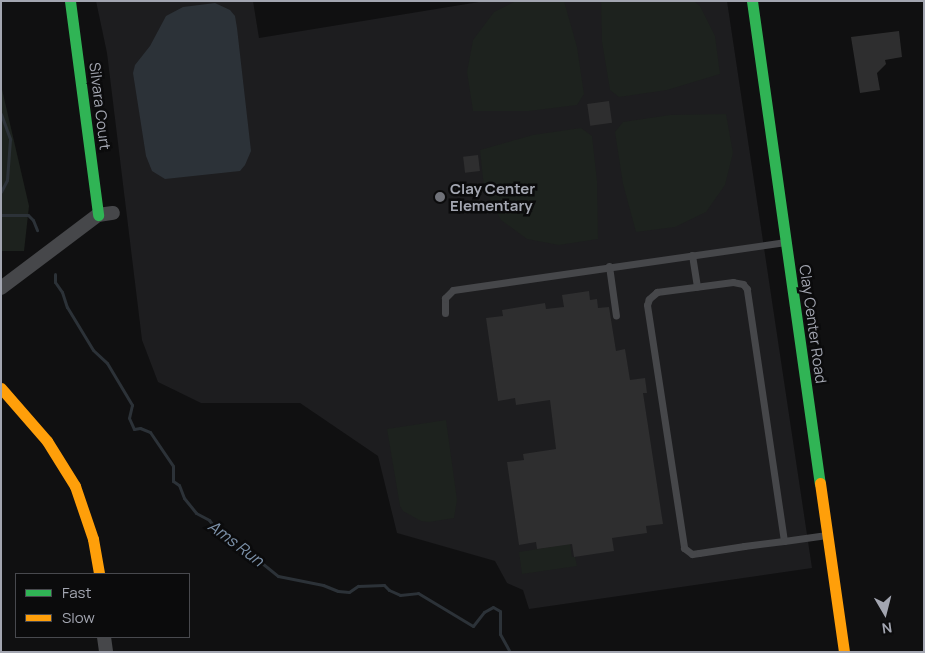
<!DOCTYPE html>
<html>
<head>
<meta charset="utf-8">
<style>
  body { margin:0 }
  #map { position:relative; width:925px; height:653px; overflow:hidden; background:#101011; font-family:Manrope,sans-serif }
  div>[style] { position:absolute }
  .built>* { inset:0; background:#1d1d1f }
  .green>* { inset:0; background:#1d221e }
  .water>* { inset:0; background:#2c3238 }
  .stream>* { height:3px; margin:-1.5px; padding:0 1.5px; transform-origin:1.5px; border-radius:1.5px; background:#2c3238 }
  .building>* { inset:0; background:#2e2e2f; transform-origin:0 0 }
  .lane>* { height:7px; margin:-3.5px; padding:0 3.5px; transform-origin:3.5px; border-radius:3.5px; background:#46474a }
  .street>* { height:14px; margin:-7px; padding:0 7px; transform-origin:7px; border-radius:7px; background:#46474a }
  .fast>* { height:11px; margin:-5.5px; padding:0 5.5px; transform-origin:5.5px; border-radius:5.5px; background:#30b455 }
  .slow>* { height:11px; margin:-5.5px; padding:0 5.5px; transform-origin:5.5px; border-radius:5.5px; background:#ff9f0a }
  .dots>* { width:14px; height:14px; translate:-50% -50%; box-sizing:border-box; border:2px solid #0b0b0c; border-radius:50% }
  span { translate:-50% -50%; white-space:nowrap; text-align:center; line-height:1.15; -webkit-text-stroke:5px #0b0b0c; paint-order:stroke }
  .street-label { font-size:15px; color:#a3a6b1 }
  .poi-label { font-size:15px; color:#a3a6b1; font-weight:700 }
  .left { translate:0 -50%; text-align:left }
  .water-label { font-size:16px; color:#7c91a9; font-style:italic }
  .frame { position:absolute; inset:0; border:2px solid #a3a6b1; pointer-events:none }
  .legend { position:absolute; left:15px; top:573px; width:175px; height:65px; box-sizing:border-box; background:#0b0b0c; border:1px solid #48494e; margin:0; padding:6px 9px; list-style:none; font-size:15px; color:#a3a6b1 }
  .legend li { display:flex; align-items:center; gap:10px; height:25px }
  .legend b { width:25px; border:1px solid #48494e }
  .north { position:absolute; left:860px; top:588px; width:50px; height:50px; -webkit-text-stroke:4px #0b0b0c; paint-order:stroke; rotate:172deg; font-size:14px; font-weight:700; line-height:20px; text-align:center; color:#a3a6b1 }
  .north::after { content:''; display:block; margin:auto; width:18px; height:22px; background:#a3a6b1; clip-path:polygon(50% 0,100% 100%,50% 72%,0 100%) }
</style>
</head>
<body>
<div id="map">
  <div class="built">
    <i style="clip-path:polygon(96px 1px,253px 1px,259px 38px,485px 1px,727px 1px,812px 568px,529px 609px,523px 590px,507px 583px,495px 561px,397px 533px,378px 456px,300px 403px,201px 403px,158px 382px,142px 340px,107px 53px)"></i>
  </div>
  <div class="green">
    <i style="clip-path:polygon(516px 1px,564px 1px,577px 47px,584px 94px,577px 105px,529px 111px,473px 111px,467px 72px,473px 40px,494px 12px)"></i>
    <i style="clip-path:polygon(601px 1px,694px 1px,700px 6px,715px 36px,720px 74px,667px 90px,619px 97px,610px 90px,602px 42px)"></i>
    <i style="clip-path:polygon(1px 85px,29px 206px,24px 251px,1px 251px)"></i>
    <i style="clip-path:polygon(726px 114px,733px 153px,725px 185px,706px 212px,675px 227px,636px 232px,623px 184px,615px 132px,623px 122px,670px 115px)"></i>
    <i style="clip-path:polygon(581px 128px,592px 136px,597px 181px,598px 239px,559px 245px,527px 239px,501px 220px,484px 188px,480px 150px,533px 135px)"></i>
    <i style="clip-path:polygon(446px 420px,457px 500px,454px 518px,429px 522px,421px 521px,403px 511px,400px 506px,387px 429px)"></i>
    <i style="clip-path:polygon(570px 544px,572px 557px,575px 557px,577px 566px,522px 574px,519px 552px)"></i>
  </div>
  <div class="water">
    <i style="clip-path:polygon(215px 3px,230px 10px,235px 16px,237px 28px,251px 151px,245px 165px,240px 171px,165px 179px,152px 171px,146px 156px,133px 73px,135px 65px,150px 46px,166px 16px,183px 7px)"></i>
  </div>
  <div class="stream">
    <i style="left:1px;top:114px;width:27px;rotate:70deg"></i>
    <i style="left:10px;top:139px;width:41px;rotate:94.2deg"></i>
    <i style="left:7px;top:180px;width:13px;rotate:117deg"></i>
    <i style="left:1px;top:215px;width:27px"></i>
    <i style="left:28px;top:215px;width:7px;rotate:45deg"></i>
    <i style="left:33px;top:220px;width:11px;rotate:68deg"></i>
    <i style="left:55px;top:274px;width:8px;rotate:90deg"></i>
    <i style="left:55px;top:282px;width:12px;rotate:55deg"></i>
    <i style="left:62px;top:292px;width:16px;rotate:72deg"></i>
    <i style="left:67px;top:307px;width:50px;rotate:58.8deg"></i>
    <i style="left:93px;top:350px;width:19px;rotate:43deg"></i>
    <i style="left:107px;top:363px;width:49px;rotate:59.2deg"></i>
    <i style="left:132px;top:405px;width:13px;rotate:103deg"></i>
    <i style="left:129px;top:418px;width:12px;rotate:66deg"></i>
    <i style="left:134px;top:429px;width:6px;rotate:-9deg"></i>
    <i style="left:140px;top:428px;width:11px;rotate:22deg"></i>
    <i style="left:150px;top:432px;width:41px;rotate:55.9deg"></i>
    <i style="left:173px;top:466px;width:15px;rotate:90deg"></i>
    <i style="left:173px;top:481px;width:7px;rotate:34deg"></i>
    <i style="left:179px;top:485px;width:14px;rotate:69deg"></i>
    <i style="left:184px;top:498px;width:19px;rotate:51deg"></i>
    <i style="left:196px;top:513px;width:15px;rotate:28deg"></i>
    <i style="left:209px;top:520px;width:21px;rotate:51deg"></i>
    <i style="left:222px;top:536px;width:14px;rotate:39deg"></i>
    <i style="left:233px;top:545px;width:15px;rotate:23deg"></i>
    <i style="left:247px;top:551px;width:40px;rotate:39deg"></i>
    <i style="left:278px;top:576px;width:46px;rotate:11.3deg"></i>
    <i style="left:323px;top:585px;width:16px;rotate:22deg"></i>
    <i style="left:338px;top:591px;width:11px;rotate:5deg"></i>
    <i style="left:349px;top:592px;width:11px;rotate:-34deg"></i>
    <i style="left:358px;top:586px;width:26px;rotate:-2deg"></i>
    <i style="left:384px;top:585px;width:7px;rotate:45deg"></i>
    <i style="left:389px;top:590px;width:12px;rotate:24deg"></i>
    <i style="left:400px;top:595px;width:18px;rotate:-6deg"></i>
    <i style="left:418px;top:593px;width:64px;rotate:31deg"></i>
    <i style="left:473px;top:626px;width:18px;rotate:-52deg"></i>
    <i style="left:484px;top:612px;width:10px;rotate:-29deg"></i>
    <i style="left:493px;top:607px;width:8px;rotate:30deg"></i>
    <i style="left:500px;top:611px;width:23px;rotate:90deg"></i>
    <i style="left:500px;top:634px;width:21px;rotate:61deg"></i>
  </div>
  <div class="building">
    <i style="clip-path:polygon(899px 31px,902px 57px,885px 60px,886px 64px,877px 73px,880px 90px,860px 93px,851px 37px)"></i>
    <i style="left:609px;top:101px;width:22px;height:22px;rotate:82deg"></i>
    <i style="left:478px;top:155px;width:16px;height:15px;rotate:83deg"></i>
    <i style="clip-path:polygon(589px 291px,590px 300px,597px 299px,598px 308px,609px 307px,616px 351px,625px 349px,630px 380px,645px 378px,647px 393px,643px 393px,663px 524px,646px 526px,647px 533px,612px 538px,614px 551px,574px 557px,572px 544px,537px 549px,536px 542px,519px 545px,507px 462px,524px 460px,523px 454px,556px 449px,550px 400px,516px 405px,515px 398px,498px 401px,486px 318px,503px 316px,502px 310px,545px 303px,546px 309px,564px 307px,562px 295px)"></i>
  </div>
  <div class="lane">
    <i style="left:692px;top:255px;width:32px;rotate:81deg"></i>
    <i style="left:609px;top:266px;width:50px;rotate:82deg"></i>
    <i style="left:445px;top:313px;width:15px;rotate:-90deg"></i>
    <i style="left:445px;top:298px;width:11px;rotate:-45deg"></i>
    <i style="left:453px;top:290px;width:336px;rotate:-8.2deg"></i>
    <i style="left:784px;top:541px;width:255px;rotate:-98.4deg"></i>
    <i style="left:747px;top:289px;width:6px;rotate:-129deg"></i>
    <i style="left:743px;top:284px;width:10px;rotate:-169deg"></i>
    <i style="left:733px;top:282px;width:77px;rotate:172.5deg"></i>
    <i style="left:657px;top:292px;width:11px;rotate:139deg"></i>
    <i style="left:649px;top:299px;width:6px;rotate:108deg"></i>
    <i style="left:647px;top:305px;width:246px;rotate:81.3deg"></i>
    <i style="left:684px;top:548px;width:10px;rotate:37deg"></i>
    <i style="left:692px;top:554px;width:7px;rotate:-8deg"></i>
    <i style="left:699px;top:553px;width:46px;rotate:-8.8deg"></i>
    <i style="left:744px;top:546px;width:40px;rotate:-7.1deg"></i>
    <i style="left:784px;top:541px;width:43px;rotate:-7.9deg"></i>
  </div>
  <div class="street">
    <i style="left:1px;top:288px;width:121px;rotate:-37deg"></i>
    <i style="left:98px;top:215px;width:15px;rotate:-8deg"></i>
    <i style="left:104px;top:637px;width:15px;rotate:82deg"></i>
  </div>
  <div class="fast">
    <i style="left:70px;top:1px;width:216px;rotate:82.5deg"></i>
    <i style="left:752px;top:1px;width:487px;rotate:82deg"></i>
  </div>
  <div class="slow">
    <i style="left:1px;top:388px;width:70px;rotate:49deg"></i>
    <i style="left:47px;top:441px;width:53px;rotate:58.1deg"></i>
    <i style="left:75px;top:486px;width:56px;rotate:71.2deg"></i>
    <i style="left:93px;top:539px;width:36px;rotate:80deg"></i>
    <i style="left:820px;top:483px;width:171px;rotate:81.9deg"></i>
  </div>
  <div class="dots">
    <i style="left:440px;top:197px;background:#707279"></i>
  </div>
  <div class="street-label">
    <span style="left:100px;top:106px;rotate:83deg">Silvara Court</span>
    <span style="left:813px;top:324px;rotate:82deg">Clay Center Road</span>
  </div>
  <div class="poi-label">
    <span class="left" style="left:450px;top:197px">Clay Center<br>Elementary</span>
  </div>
  <div class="water-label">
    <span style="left:236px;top:543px;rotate:37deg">Ams Run</span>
  </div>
  <div class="frame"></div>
  <ul class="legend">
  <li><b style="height:6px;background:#30b455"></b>Fast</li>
  <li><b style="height:6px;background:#ff9f0a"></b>Slow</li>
  </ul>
  <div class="north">N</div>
</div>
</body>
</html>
